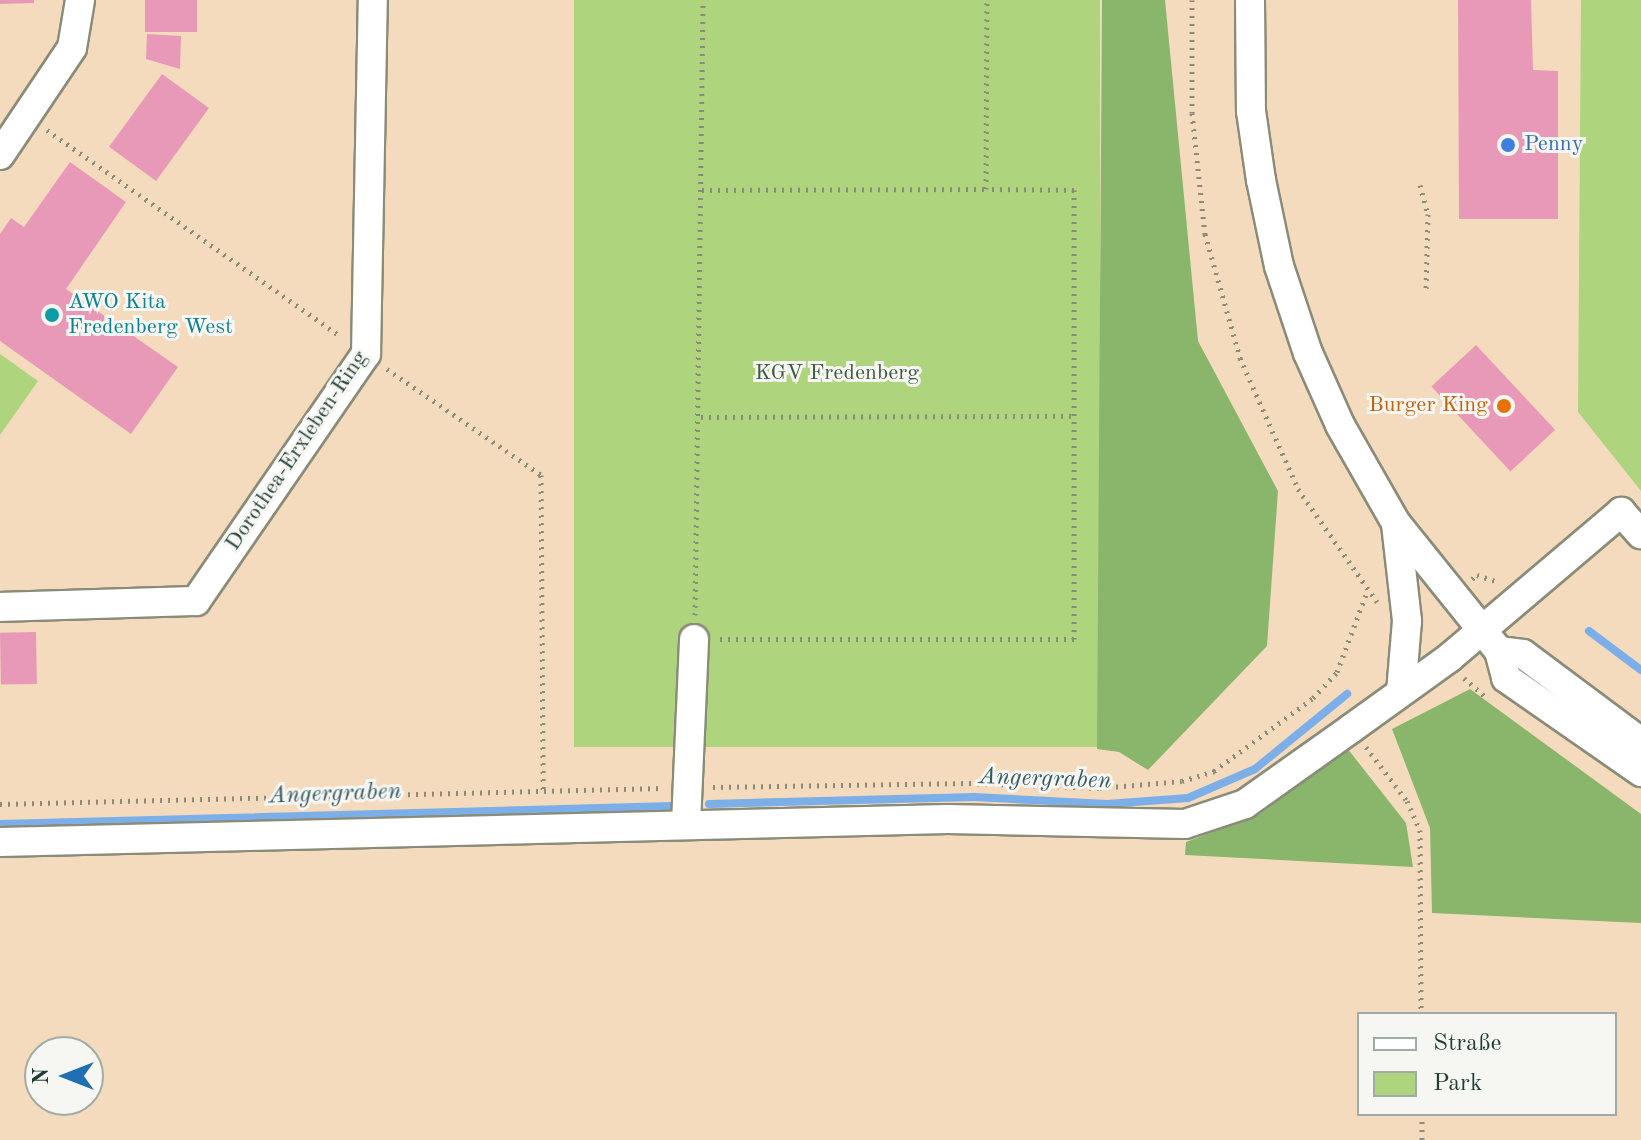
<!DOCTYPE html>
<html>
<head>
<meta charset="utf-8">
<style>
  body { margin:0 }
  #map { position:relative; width:1641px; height:1140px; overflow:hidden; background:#f4dbbe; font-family:"Old Standard TT",serif }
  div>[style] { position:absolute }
  .green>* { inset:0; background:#aed47d; transform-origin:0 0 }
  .forest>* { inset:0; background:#8ab66c }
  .stream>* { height:8px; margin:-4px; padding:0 4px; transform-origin:4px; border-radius:4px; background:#7cafe8 }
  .building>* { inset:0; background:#e899b8; transform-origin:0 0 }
  .path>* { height:5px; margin-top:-2.5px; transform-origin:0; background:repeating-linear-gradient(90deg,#8a8c79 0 2px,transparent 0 8px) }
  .roads { filter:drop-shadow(2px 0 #8a8c79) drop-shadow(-2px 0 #8a8c79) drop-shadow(0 2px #8a8c79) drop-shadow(0 -2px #8a8c79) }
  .minor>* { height:28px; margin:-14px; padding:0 14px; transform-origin:14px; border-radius:14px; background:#fff }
  .dots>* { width:22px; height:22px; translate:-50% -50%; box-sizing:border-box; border:4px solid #f6f6f2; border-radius:50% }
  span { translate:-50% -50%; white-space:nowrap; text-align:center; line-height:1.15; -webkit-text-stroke:6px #f6f6f2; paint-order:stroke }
  .shop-label { font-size:22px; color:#366cbe }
  .left { translate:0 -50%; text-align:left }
  .culture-label { font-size:22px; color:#0d838f }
  .park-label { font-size:22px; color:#3c5b43 }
  .food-label { font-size:22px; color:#c56008 }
  .right { translate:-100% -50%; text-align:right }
  .street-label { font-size:22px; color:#1f3d34 }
  .water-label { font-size:24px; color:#365a61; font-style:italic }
  .legend { position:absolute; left:1357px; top:1012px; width:260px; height:104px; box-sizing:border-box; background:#f6f6f2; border:2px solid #a0aca6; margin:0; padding:10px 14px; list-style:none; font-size:24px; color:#1f3d34 }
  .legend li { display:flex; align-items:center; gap:16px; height:40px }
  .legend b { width:40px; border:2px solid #a0aca6 }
  .north { position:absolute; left:24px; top:1036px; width:80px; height:80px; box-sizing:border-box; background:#f6f6f2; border:2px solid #a0aca6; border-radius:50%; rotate:270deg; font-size:22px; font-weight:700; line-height:32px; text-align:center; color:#1f3d34 }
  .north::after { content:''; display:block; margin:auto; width:28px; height:36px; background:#1f6fb2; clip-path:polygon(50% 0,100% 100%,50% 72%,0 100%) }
</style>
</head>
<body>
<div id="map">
  <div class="green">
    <i style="left:574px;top:0;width:526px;height:747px"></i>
    <i style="clip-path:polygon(1581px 0,1641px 0,1641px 491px,1578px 412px)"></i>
    <i style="clip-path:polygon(0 354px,38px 381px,0 435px)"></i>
  </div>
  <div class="forest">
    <i style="clip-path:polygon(1102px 0,1165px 0,1198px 341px,1278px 491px,1267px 646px,1148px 770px,1119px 752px,1097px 749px)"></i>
    <i style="clip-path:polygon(1470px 689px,1641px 814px,1641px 923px,1432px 913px,1430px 828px,1392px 729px)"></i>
    <i style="clip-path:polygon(1347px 748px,1406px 823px,1413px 867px,1185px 855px,1186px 842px,1260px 814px)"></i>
  </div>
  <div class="stream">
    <i style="left:1589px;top:631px;width:65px;rotate:36.9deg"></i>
    <i style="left:709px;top:804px;width:265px;rotate:-1.5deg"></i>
    <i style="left:974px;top:797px;width:133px;rotate:3deg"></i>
    <i style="left:1107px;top:804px;width:81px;rotate:-4.2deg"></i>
    <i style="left:1188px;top:798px;width:73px;rotate:-23.4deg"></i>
    <i style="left:1255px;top:769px;width:119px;rotate:-39.2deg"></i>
    <i style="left:0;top:824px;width:672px;rotate:-1.53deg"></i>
  </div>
  <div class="building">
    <i style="clip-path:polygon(0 0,34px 0,34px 3px,0 4px)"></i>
    <i style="left:145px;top:0;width:52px;height:32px"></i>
    <i style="clip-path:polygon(1458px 0,1531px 0,1533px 70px,1558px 71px,1558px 219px,1459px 219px)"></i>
    <i style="clip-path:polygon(147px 34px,181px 36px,180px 69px,146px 59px)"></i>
    <i style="left:162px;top:74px;width:58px;height:90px;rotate:36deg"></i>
    <i style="clip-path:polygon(70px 162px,126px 202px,66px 289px,178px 367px,131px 434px,0 341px,0 234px,11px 218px,24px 227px)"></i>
    <i style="left:1476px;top:345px;width:116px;height:61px;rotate:47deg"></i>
    <i style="left:36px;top:632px;width:52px;height:36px;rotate:89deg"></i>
  </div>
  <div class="path">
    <i style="left:1192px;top:0;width:113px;rotate:90deg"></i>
    <i style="left:1192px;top:113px;width:122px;rotate:83.9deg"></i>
    <i style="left:1205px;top:234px;width:129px;rotate:74.2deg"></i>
    <i style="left:1240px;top:358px;width:143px;rotate:66.1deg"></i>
    <i style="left:1298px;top:489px;width:138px;rotate:55deg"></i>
    <i style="left:47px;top:130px;width:358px;rotate:35.1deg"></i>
    <i style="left:1420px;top:185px;width:30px;rotate:75deg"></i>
    <i style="left:1428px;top:214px;width:76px;rotate:91.5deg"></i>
    <i style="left:702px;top:190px;width:284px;rotate:-0.2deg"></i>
    <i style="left:387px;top:369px;width:187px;rotate:34.5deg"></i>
    <i style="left:541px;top:475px;width:317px;rotate:89.6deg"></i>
    <i style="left:701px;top:417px;width:373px;rotate:-0.2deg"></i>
    <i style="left:1472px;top:579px;width:6px;rotate:-39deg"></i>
    <i style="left:1477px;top:575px;width:23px;rotate:18deg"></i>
    <i style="left:695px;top:615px;width:615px;rotate:-89.25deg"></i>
    <i style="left:720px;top:639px;width:354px"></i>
    <i style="left:1074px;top:639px;width:449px;rotate:-90deg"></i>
    <i style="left:1074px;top:190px;width:88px;rotate:-179.3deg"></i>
    <i style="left:986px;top:189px;width:189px;rotate:-89.7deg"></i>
    <i style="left:1464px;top:678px;width:29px;rotate:41deg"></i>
    <i style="left:1366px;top:747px;width:68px;rotate:52.8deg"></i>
    <i style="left:1407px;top:801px;width:32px;rotate:66deg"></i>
    <i style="left:1420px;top:830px;width:184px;rotate:89.7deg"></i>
    <i style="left:713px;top:787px;width:256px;rotate:-0.9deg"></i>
    <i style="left:969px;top:783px;width:131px;rotate:2.2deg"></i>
    <i style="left:1100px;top:788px;width:82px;rotate:-4.9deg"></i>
    <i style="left:1182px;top:781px;width:34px;rotate:-17deg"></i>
    <i style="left:1214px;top:771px;width:123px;rotate:-36.4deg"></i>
    <i style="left:1313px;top:698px;width:35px;rotate:-47deg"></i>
    <i style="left:1337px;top:672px;width:85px;rotate:-69.4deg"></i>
    <i style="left:0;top:804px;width:663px;rotate:-1.38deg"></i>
    <i style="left:1422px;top:1114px;width:26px;rotate:90deg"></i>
  </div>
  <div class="roads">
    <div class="minor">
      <i style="left:1250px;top:0;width:111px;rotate:89.5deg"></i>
      <i style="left:1251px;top:111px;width:70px;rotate:81.8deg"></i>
      <i style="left:1261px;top:180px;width:88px;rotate:78.2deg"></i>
      <i style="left:1279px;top:266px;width:92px;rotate:71.6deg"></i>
      <i style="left:1308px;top:353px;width:79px;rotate:66deg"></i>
      <i style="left:1340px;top:425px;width:113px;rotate:60.3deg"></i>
      <i style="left:1396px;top:523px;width:164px;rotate:51.2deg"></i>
      <i style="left:1499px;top:651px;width:28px;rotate:75deg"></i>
      <i style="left:1506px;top:678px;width:165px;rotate:34.8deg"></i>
      <i style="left:0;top:155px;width:129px;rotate:-56.1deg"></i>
      <i style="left:72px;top:48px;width:49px;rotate:-80.5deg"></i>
      <i style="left:1396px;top:524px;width:98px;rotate:83.5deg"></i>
      <i style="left:1407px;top:621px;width:71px;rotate:94.8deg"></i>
      <i style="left:0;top:607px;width:196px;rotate:-1.8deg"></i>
      <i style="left:196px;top:601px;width:300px;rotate:-55.5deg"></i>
      <i style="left:366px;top:354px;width:354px;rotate:-88.9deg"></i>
      <i style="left:1499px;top:651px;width:24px;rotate:7deg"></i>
      <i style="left:1523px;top:654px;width:147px;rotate:36.7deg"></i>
      <i style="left:686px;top:824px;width:185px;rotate:-87.5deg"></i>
      <i style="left:0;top:842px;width:948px;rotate:-1.39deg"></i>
      <i style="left:948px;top:819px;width:237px;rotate:1.2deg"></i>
      <i style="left:1185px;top:824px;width:63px;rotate:-18.4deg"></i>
      <i style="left:1245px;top:804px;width:131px;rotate:-35.4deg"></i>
      <i style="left:1352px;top:728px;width:120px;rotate:-35.8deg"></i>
      <i style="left:1449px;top:658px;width:226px;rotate:-40.3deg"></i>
      <i style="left:1621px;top:512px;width:30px;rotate:48deg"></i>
    </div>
  </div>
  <div class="dots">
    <i style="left:1508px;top:145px;background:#3f7fe0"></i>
    <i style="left:52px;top:315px;background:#0f9aa8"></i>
    <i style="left:1504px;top:406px;background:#e8710a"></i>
  </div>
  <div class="shop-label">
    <span class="left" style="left:1524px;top:145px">Penny</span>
  </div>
  <div class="culture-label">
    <span class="left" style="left:68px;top:315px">AWO Kita<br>Fredenberg West</span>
  </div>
  <div class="park-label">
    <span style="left:837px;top:374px">KGV Fredenberg</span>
  </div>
  <div class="food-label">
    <span class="right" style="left:1488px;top:406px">Burger King</span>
  </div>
  <div class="street-label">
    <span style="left:297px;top:451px;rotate:-56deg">Dorothea-Erxleben-Ring</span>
  </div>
  <div class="water-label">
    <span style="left:1045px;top:780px;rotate:2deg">Angergraben</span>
    <span style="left:335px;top:795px;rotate:-2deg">Angergraben</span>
  </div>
  <ul class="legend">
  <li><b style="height:10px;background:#fff"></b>Straße</li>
  <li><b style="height:22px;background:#aed47d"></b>Park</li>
  </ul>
  <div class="north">N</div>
</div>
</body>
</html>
